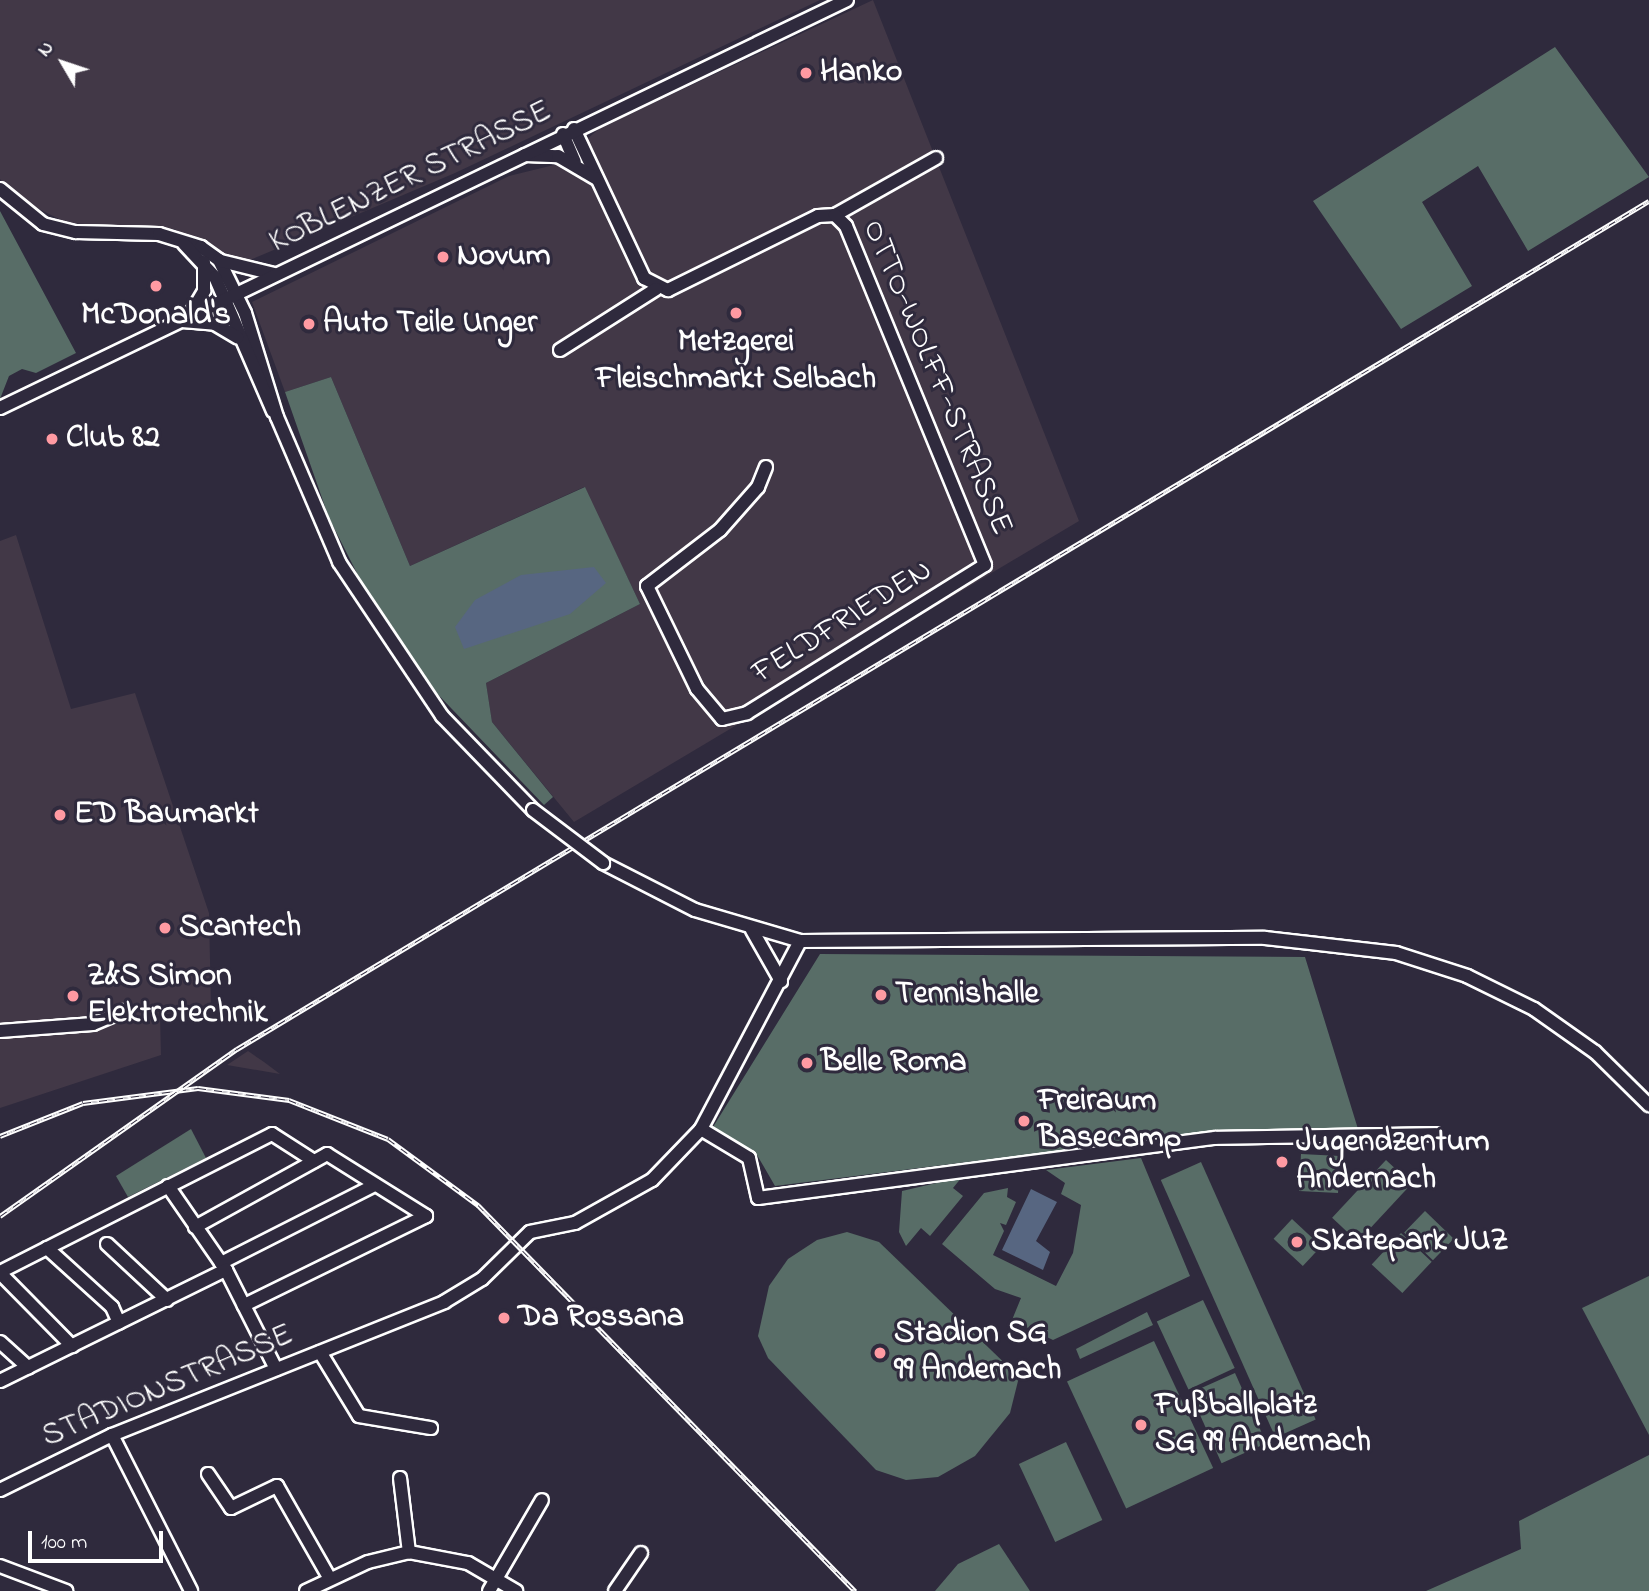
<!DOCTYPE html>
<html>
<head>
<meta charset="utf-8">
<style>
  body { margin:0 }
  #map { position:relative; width:1649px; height:1591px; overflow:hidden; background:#2f2a3d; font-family:"Indie Flower",sans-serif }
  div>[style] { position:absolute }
  .built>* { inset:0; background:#423847 }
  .green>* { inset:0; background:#586d67; transform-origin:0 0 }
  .water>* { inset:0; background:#576681 }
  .roads { filter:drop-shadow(2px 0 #fff) drop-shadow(-2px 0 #fff) drop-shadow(0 2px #fff) drop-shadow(0 -2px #fff) }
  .minor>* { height:12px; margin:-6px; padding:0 6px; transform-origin:6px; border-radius:6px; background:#2f2a3d }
  .rail>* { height:5px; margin-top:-2.5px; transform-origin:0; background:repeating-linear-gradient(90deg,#2f2a3d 0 8px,#fff 0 16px); box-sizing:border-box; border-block:2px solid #fff }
  .bridges { filter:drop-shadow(2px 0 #fff) drop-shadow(-2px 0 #fff) drop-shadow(0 2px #fff) drop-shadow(0 -2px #fff) }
  .minor-bridge>* { height:12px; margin:-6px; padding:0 6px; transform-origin:6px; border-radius:6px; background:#2f2a3d }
  .dots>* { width:19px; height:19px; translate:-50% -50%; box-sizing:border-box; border:4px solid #2f2a3d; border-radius:50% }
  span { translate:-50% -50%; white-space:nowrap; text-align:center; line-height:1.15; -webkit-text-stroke:6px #2f2a3d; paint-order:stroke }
  .poi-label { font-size:32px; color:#fff; font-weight:700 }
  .left { translate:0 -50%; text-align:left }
  .street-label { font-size:32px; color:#fff }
  .north { position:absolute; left:28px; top:28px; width:70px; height:70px; -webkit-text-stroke:5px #2f2a3d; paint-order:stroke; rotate:309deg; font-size:19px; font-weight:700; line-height:28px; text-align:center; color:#fff }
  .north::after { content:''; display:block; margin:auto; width:24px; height:32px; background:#fff; clip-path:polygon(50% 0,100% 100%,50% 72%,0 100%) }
  .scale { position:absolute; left:28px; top:1531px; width:135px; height:32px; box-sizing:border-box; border:4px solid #fff; border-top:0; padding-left:9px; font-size:21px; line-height:24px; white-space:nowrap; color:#fff; -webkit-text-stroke:5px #2f2a3d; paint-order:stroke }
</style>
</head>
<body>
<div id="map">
  <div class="built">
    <i style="clip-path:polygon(0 0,820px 0,455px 173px,243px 263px,174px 229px,67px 223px,13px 196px,0 179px)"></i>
    <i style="clip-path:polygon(873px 0,1079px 521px,574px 822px,492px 722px,486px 683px,640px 604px,584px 487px,410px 566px,331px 377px,285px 392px,252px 302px,509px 176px,558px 164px,600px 128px)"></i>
    <i style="clip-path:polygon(16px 535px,71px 709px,135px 693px,209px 913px,211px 1007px,160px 1015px,161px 1055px,0 1108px,0 541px)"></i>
    <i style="clip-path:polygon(248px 1051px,264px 1062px,280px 1074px,227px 1065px)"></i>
  </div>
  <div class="green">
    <i style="clip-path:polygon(1555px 47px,1649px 177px,1528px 251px,1478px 166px,1422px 202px,1472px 286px,1401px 329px,1313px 201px)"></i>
    <i style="clip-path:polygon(0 211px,76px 353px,36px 373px,22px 369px,9px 376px,0 399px)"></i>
    <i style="clip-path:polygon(331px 377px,410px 566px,585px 487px,640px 604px,486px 683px,492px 722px,553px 797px,544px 805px,427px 683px,364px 587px,329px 518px,285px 392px)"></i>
    <i style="clip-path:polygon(820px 954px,1305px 957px,1358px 1129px,1136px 1141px,775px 1186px,757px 1155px,713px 1127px)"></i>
    <i style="clip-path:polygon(191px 1129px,206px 1158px,128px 1197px,116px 1176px)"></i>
    <i style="left:1301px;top:1154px;width:39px;height:37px;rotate:3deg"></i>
    <i style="clip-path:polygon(1141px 1158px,1190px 1276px,1053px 1340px,1012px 1320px,1021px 1298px,995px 1289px,942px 1244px,984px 1193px,1008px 1188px,1007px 1197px,1016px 1202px,1006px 1225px,1000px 1223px,1004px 1231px,993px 1255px,1056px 1286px,1073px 1253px,1081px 1205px,1061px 1194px,1065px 1183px,1046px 1170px)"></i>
    <i style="left:1386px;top:1160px;width:35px;height:79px;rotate:43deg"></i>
    <i style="left:1201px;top:1162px;width:282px;height:44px;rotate:66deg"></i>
    <i style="clip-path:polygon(962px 1177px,953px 1188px,963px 1196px,930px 1236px,921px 1228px,906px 1246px,899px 1232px,902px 1191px)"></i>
    <i style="left:1425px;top:1211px;width:40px;height:30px;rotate:44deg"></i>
    <i style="left:1292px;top:1219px;width:40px;height:27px;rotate:43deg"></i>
    <i style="clip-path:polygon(847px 1232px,879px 1242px,1019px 1377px,1010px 1413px,975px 1456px,938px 1477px,906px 1480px,876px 1470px,768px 1358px,758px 1336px,769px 1286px,788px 1259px,817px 1240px)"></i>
    <i style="left:1401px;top:1233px;width:42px;height:43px;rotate:43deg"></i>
    <i style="clip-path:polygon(1649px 1276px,1649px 1435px,1582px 1308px)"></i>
    <i style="left:1203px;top:1300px;width:75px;height:51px;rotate:65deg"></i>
    <i style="clip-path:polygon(1147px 1312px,1153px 1325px,1080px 1359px,1076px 1349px)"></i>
    <i style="left:1154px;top:1341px;width:140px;height:96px;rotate:65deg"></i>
    <i style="left:1235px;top:1373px;width:77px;height:49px;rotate:66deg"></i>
    <i style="left:1066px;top:1442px;width:86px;height:52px;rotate:65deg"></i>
    <i style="clip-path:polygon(1649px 1455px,1649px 1591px,1426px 1591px,1521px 1549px,1519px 1521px)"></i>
    <i style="clip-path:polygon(999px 1544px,1030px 1591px,935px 1591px,958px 1564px)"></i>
  </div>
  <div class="water">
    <i style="clip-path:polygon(594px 567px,606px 583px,570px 614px,464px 649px,455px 627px,475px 600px,521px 575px)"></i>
    <i style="clip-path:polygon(1031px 1189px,1057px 1202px,1036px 1241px,1050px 1252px,1043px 1270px,1002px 1250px)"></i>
  </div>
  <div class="roads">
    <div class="minor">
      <i style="left:574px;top:129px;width:165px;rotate:64.8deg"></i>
      <i style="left:644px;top:278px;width:27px;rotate:27deg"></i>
      <i style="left:668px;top:290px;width:167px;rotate:-26.3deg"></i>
      <i style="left:818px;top:216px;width:17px;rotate:-3deg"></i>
      <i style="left:835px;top:215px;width:116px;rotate:-29.4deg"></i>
      <i style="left:563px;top:134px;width:30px;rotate:67deg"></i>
      <i style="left:525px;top:155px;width:33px;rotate:2deg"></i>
      <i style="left:558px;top:156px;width:43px;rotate:30.7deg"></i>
      <i style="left:0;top:189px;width:55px;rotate:39.1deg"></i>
      <i style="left:43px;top:224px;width:34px;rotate:14deg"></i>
      <i style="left:76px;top:232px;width:83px;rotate:1.4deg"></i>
      <i style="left:159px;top:234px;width:44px;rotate:17.2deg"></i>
      <i style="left:201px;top:247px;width:22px;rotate:36deg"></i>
      <i style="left:219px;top:260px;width:59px;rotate:63.9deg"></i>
      <i style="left:245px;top:313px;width:109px;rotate:72.9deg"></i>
      <i style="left:277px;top:417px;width:158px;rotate:66.8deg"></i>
      <i style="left:339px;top:562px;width:185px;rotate:56.2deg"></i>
      <i style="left:442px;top:716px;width:131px;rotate:45.9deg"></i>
      <i style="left:184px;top:244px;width:45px;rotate:46.8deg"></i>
      <i style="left:215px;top:277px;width:146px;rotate:66.6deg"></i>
      <i style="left:221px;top:261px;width:55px;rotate:13.8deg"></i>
      <i style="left:191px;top:313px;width:26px;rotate:-59deg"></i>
      <i style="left:204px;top:291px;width:29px;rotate:-90deg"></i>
      <i style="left:182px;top:321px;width:33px;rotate:5deg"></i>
      <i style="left:215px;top:324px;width:26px;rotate:31deg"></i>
      <i style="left:560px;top:350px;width:114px;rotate:-32.4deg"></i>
      <i style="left:0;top:408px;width:940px;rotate:-25.72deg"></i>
      <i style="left:766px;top:467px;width:22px;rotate:112deg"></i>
      <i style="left:758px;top:487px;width:57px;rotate:131.5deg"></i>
      <i style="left:720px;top:530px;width:92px;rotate:142.5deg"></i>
      <i style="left:647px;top:586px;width:114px;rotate:64.1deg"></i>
      <i style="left:697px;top:689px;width:39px;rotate:50deg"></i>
      <i style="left:722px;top:719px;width:26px;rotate:-13deg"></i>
      <i style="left:747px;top:713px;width:280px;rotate:-31.9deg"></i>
      <i style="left:985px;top:565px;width:366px;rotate:-112.3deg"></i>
      <i style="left:846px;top:226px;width:16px;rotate:-135deg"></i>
      <i style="left:603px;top:863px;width:103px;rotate:27.1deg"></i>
      <i style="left:695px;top:910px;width:109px;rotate:16.4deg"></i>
      <i style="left:800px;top:941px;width:465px;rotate:-0.4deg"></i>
      <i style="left:1265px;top:938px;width:132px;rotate:6.5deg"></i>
      <i style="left:1396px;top:953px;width:75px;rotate:17.9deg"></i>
      <i style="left:1467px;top:976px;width:75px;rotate:26.2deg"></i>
      <i style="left:1534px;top:1009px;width:75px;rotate:35.2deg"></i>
      <i style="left:1595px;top:1052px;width:76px;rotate:44.5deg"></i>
      <i style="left:752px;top:930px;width:59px;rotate:60.4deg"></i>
      <i style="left:0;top:1031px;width:93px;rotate:-4.3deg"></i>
      <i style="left:93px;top:1024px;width:34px;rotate:-23deg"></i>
      <i style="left:701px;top:1129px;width:56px;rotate:31.1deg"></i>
      <i style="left:749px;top:1158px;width:41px;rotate:77.3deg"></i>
      <i style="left:758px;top:1198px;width:461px;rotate:-7.5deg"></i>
      <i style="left:1215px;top:1138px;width:221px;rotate:-1deg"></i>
      <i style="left:168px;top:1186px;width:102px;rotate:55.4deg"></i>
      <i style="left:226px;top:1270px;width:111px;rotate:63.2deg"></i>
      <i style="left:195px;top:1227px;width:151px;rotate:-28.9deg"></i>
      <i style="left:327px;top:1154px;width:117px;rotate:32.1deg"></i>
      <i style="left:426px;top:1216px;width:203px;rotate:153.9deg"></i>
      <i style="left:107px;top:1244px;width:82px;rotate:43deg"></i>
      <i style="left:47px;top:1248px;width:88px;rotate:42.2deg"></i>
      <i style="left:112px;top:1307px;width:17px;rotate:66deg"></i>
      <i style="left:221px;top:1263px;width:173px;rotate:-26.9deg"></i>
      <i style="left:0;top:1272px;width:305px;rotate:-26.9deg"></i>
      <i style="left:272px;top:1134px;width:50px;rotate:32.7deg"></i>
      <i style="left:0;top:1273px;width:103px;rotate:45.4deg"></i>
      <i style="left:0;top:1342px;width:38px;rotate:42deg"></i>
      <i style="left:320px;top:1352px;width:75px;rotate:58.6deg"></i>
      <i style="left:359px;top:1416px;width:73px;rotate:9.5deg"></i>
      <i style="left:0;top:1381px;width:252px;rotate:-26.2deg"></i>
      <i style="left:112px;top:1435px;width:175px;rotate:63.1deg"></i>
      <i style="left:208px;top:1474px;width:41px;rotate:55.9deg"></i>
      <i style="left:231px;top:1508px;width:51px;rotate:-25.6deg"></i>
      <i style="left:277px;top:1486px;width:105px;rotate:60.3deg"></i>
      <i style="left:400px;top:1478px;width:75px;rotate:83.1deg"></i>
      <i style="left:0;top:1490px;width:125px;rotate:-26.2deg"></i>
      <i style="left:112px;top:1435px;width:358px;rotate:-21.8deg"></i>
      <i style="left:444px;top:1302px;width:44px;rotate:-31.2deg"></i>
      <i style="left:482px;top:1279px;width:67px;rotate:-44.4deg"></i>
      <i style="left:530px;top:1232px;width:46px;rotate:-11.3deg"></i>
      <i style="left:575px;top:1223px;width:88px;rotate:-29.2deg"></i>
      <i style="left:652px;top:1180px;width:71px;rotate:-46.1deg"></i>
      <i style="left:701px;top:1129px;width:212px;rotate:-62.2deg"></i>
      <i style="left:0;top:1566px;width:71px;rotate:20.7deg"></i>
      <i style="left:306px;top:1591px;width:68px;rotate:-25.1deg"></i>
      <i style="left:368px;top:1562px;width:42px;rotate:-13.7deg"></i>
      <i style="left:409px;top:1552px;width:60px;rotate:10.6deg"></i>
      <i style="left:468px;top:1563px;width:56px;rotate:30.3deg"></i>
      <i style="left:489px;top:1591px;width:105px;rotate:-59.8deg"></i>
      <i style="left:615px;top:1591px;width:46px;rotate:-55.6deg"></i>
    </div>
  </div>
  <div class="rail">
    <i style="left:0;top:1136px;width:89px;rotate:-21.7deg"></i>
    <i style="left:83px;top:1103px;width:116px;rotate:-7.4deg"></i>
    <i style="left:198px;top:1088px;width:92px;rotate:7.5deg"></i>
    <i style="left:289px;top:1100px;width:106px;rotate:21.5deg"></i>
    <i style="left:388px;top:1139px;width:112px;rotate:36.3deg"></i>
    <i style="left:478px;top:1205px;width:540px;rotate:45.68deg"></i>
    <i style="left:0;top:1216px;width:290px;rotate:-35.2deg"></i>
    <i style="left:237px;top:1049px;width:1647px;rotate:-30.99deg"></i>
  </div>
  <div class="bridges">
    <div class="minor-bridge">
      <i style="left:533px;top:810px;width:88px;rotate:37.1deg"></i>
    </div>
  </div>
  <div class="dots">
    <i style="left:806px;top:73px;background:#ff9aa2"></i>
    <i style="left:443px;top:257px;background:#ff9aa2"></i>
    <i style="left:156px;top:286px;background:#ff9aa2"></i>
    <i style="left:736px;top:313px;background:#ff9aa2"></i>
    <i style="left:309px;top:324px;background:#ff9aa2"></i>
    <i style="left:52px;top:439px;background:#ff9aa2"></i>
    <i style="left:60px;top:815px;background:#ff9aa2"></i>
    <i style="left:165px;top:928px;background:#ff9aa2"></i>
    <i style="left:881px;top:995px;background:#ff9aa2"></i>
    <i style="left:73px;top:996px;background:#ff9aa2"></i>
    <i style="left:807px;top:1063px;background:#ff9aa2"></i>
    <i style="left:1024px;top:1121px;background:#ff9aa2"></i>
    <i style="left:1282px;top:1162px;background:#ff9aa2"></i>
    <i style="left:1297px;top:1242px;background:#ff9aa2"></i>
    <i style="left:504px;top:1318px;background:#ff9aa2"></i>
    <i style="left:880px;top:1353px;background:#ff9aa2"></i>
    <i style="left:1141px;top:1425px;background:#ff9aa2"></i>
  </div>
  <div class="poi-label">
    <span class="left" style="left:820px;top:73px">Hanko</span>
    <span class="left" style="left:457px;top:257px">Novum</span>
    <span style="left:156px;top:316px">McDonald's</span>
    <span class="left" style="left:323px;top:324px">Auto Teile Unger</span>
    <span style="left:736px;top:362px">Metzgerei<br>Fleischmarkt Selbach</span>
    <span class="left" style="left:66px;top:439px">Club 82</span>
    <span class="left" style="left:74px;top:815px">ED Baumarkt</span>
    <span class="left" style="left:179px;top:928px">Scantech</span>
    <span class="left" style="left:87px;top:996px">Z&amp;S Simon<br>Elektrotechnik</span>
    <span class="left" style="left:895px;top:995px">Tennishalle</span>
    <span class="left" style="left:821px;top:1063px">Belle Roma</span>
    <span class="left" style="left:1038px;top:1121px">Freiraum<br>Basecamp</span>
    <span class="left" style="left:1296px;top:1162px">Jugendzentum<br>Andernach</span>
    <span class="left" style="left:1311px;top:1242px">Skatepark JUZ</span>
    <span class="left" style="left:518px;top:1318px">Da Rossana</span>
    <span class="left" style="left:894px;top:1353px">Stadion SG<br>99 Andernach</span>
    <span class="left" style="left:1155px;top:1425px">Fußballplatz<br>SG 99 Andernach</span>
  </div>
  <div class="street-label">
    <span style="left:411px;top:178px;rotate:-26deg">KOBLENZER STRASSE</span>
    <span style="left:936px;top:378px;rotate:67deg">OTTO-WOLFF-STRASSE</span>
    <span style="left:843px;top:623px;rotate:-32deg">FELDFRIEDEN</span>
    <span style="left:168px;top:1387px;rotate:-23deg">STADIONSTRASSE</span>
  </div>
  <div class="north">N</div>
  <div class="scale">100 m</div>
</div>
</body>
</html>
